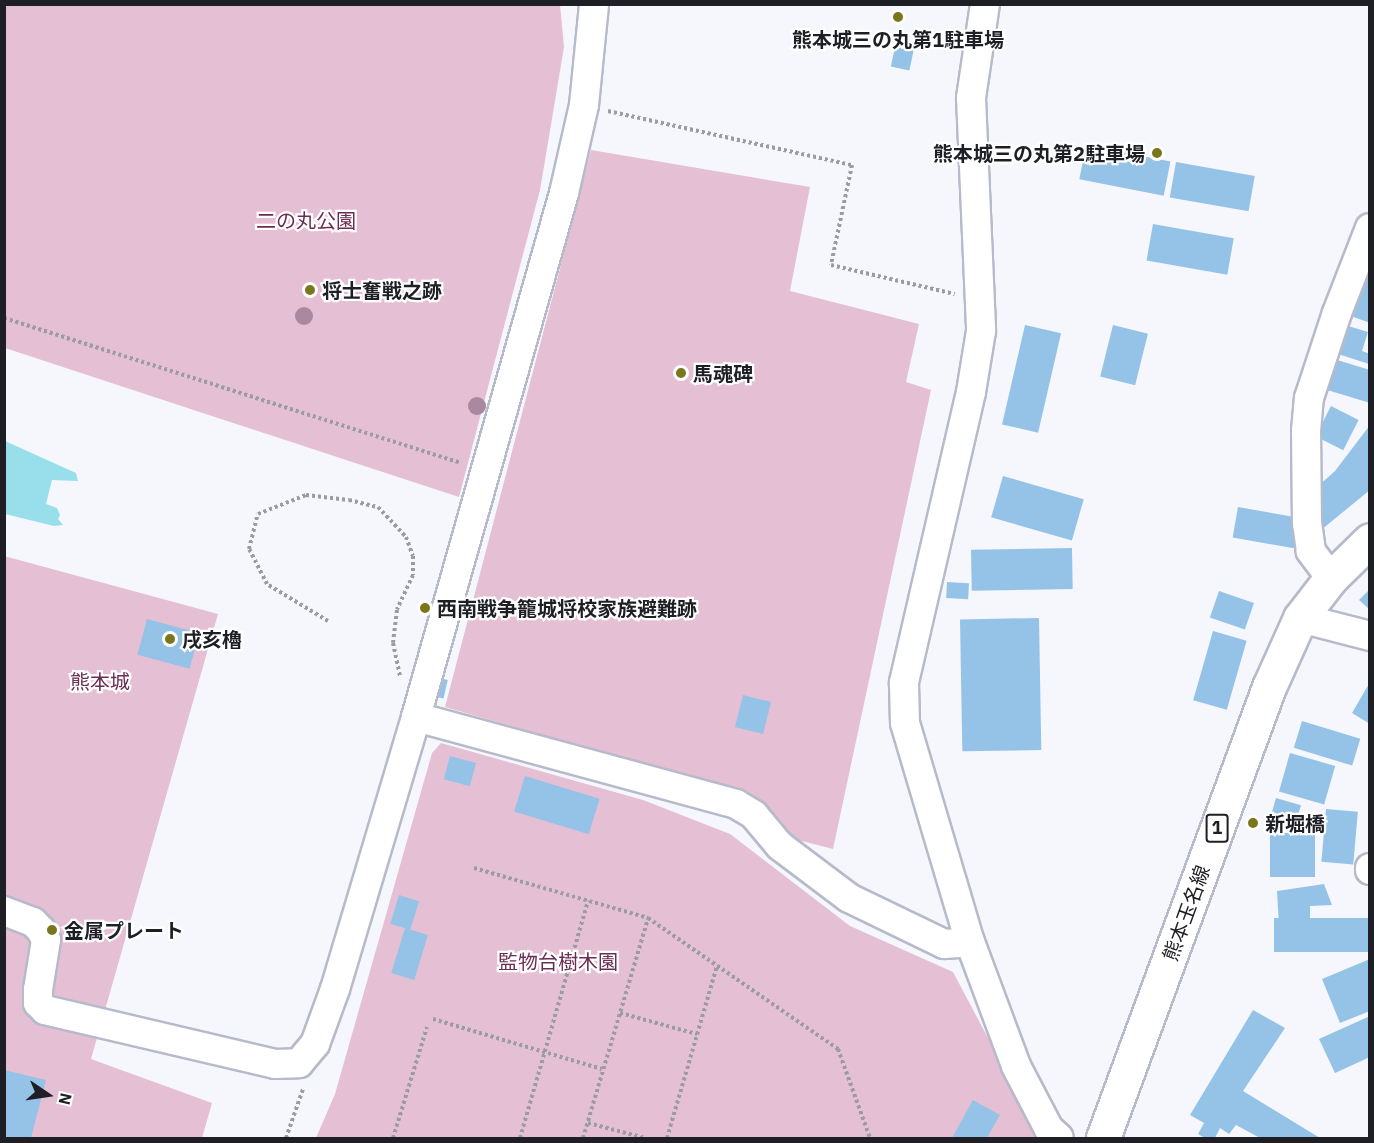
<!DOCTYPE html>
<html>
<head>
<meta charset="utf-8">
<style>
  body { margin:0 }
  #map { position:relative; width:1374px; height:1143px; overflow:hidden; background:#f5f7fd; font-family:"IBM Plex Sans","Noto Sans JP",sans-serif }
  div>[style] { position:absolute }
  .green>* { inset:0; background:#e5bfd3 }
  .water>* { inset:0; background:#99dfeb }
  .building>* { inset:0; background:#95c3e8; transform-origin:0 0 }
  .path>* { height:4px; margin-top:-2px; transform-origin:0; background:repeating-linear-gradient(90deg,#9a9ca2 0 3px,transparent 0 6px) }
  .roads { filter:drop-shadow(2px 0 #b6baca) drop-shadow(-2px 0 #b6baca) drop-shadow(0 2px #b6baca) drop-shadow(0 -2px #b6baca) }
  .street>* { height:28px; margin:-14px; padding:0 14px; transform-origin:14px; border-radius:14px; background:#fff }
  .primary>* { height:33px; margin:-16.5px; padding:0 16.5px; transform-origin:16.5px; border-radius:16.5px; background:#fff }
  .trees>* { width:18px; height:18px; margin:-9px; border-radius:50%; background:#aa88a0 }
  .dots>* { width:16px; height:16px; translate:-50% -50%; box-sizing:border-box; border:3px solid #fff; border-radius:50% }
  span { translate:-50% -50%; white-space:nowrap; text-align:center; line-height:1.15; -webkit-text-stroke:4.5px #fff; paint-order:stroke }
  .shield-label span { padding:2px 4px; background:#fff; border:2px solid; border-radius:4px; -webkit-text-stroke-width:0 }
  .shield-label { font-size:18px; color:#1e1f25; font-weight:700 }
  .poi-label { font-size:20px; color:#1e1f25; font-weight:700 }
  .right { translate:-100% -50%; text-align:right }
  .left { translate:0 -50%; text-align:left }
  .park-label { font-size:20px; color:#6c2d53 }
  .street-label { font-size:20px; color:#1e1f25 }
  .frame { position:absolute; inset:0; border:6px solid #1e1f25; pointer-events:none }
  .north { position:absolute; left:18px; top:1065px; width:60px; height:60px; -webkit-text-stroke:4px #fff; paint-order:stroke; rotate:103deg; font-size:16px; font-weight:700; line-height:24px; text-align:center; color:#1e1f25 }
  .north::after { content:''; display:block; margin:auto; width:21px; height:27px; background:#1e1f25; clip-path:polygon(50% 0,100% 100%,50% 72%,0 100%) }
</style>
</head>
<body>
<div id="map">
  <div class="green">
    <i style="clip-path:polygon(5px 4px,560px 5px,564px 47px,540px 190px,459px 497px,5px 348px)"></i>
    <i style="clip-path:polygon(591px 150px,810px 187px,790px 291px,919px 324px,906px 382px,931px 390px,833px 849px,794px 839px,758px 800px,713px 784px,445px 707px)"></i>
    <i style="clip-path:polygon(4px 556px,218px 614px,91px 1059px,212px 1103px,202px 1138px,5px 1138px)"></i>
    <i style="clip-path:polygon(441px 743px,643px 800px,730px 834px,850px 926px,953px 972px,1031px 1119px,1044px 1138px,316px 1138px,335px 1094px,432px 753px)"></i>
  </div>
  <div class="water">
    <i style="clip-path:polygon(5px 441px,76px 473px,78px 481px,52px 480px,46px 504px,57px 508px,60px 515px,58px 519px,63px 525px,54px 526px,5px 514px)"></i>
  </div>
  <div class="building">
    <i style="left:896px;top:42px;width:19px;height:25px;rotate:12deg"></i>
    <i style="left:1086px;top:145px;width:86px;height:35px;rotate:11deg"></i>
    <i style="left:1176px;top:162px;width:80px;height:36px;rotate:10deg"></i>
    <i style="left:1153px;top:224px;width:82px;height:37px;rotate:10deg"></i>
    <i style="clip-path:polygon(1370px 265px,1370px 323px,1351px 316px)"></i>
    <i style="left:1025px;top:325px;width:37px;height:102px;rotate:13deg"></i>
    <i style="left:1113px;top:325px;width:36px;height:53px;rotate:14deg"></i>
    <i style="clip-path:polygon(1348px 326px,1368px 332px,1362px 351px,1370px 354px,1369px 364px,1338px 354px)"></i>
    <i style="clip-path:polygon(1334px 359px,1370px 370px,1370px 403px,1324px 389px)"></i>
    <i style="left:1331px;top:406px;width:31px;height:34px;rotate:27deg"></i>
    <i style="clip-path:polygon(1370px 425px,1370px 490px,1321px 530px,1318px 486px,1335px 471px)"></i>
    <i style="left:1003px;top:476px;width:84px;height:43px;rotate:16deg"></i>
    <i style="left:1238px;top:507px;width:62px;height:31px;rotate:10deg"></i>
    <i style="left:1072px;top:548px;width:41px;height:101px;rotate:89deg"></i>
    <i style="left:947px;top:582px;width:22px;height:16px;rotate:3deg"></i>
    <i style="clip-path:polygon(1370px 589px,1370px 610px,1359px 600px)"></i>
    <i style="left:1219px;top:591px;width:37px;height:28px;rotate:19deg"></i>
    <i style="left:1039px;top:618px;width:132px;height:79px;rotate:89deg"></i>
    <i style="left:147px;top:619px;width:54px;height:37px;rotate:15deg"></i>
    <i style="left:1213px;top:631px;width:35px;height:72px;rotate:16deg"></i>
    <i style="left:439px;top:678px;width:9px;height:19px;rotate:13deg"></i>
    <i style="clip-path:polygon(1370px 682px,1370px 724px,1352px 713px)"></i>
    <i style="left:743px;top:695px;width:29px;height:33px;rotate:14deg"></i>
    <i style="left:1302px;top:721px;width:61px;height:28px;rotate:17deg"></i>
    <i style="left:1290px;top:753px;width:47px;height:40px;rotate:16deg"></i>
    <i style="left:450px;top:756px;width:27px;height:24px;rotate:15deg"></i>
    <i style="left:525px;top:776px;width:78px;height:37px;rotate:17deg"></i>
    <i style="left:1276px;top:798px;width:26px;height:27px;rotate:16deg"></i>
    <i style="left:1326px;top:809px;width:32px;height:53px;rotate:5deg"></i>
    <i style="left:1270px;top:833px;width:45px;height:44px"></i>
    <i style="clip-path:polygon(1324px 884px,1332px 905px,1310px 906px,1310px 925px,1279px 926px,1277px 891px)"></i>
    <i style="left:399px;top:895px;width:21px;height:30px;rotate:17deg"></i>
    <i style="left:1370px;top:918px;width:34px;height:96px;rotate:90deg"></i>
    <i style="left:405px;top:928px;width:24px;height:47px;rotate:17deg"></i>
    <i style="clip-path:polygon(1370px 959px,1370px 1011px,1340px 1023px,1322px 979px)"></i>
    <i style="clip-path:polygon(1253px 1010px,1285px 1028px,1243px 1091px,1320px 1138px,1260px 1138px,1236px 1125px,1229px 1134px,1220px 1128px,1215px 1138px,1205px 1138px,1198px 1134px,1204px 1123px,1190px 1115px)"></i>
    <i style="clip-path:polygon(1370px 1016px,1370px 1057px,1335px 1073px,1319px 1039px)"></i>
    <i style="clip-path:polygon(4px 1070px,46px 1080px,31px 1138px,4px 1138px)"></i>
    <i style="clip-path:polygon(973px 1100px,1000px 1115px,987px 1138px,952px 1138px)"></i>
  </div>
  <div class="path">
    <i style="left:608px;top:111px;width:250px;rotate:12.5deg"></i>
    <i style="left:852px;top:165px;width:102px;rotate:101.9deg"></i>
    <i style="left:831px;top:265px;width:127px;rotate:13.2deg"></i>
    <i style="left:4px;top:318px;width:479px;rotate:17.6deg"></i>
    <i style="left:328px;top:621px;width:71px;rotate:-148.8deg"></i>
    <i style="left:267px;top:584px;width:39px;rotate:-117deg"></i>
    <i style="left:249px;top:549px;width:36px;rotate:-76deg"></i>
    <i style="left:258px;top:514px;width:52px;rotate:-21.6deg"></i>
    <i style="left:306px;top:495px;width:43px;rotate:6.6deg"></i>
    <i style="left:349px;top:500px;width:30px;rotate:14deg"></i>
    <i style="left:378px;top:507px;width:41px;rotate:47deg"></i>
    <i style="left:406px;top:537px;width:20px;rotate:70deg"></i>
    <i style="left:413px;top:556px;width:19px;rotate:90deg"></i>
    <i style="left:413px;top:575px;width:38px;rotate:115deg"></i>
    <i style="left:397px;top:610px;width:33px;rotate:97deg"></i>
    <i style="left:393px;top:643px;width:35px;rotate:78deg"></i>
    <i style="left:474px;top:868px;width:181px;rotate:16deg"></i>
    <i style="left:648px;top:918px;width:231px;rotate:34.6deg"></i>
    <i style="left:838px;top:1049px;width:95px;rotate:70.2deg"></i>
    <i style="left:620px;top:1013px;width:80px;rotate:15.3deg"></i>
    <i style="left:433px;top:1019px;width:176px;rotate:16.5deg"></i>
    <i style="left:588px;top:1123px;width:59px;rotate:14.7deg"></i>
    <i style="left:286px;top:1138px;width:52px;rotate:-70.9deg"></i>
    <i style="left:393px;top:1138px;width:116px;rotate:-73deg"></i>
    <i style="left:520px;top:1138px;width:247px;rotate:-74deg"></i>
    <i style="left:583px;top:1138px;width:229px;rotate:-73.5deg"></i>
    <i style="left:667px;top:1138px;width:179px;rotate:-73.8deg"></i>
  </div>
  <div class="roads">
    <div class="street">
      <i style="left:985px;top:4px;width:95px;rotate:98.5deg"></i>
      <i style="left:971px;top:98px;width:233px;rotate:87.5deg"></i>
      <i style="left:981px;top:331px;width:62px;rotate:99.3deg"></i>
      <i style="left:971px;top:392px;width:299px;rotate:103deg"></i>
      <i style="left:904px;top:683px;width:40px;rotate:88.6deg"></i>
      <i style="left:905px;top:723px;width:228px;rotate:73.5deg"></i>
      <i style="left:970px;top:942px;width:132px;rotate:69.6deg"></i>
      <i style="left:1016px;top:1066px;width:71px;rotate:62.4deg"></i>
      <i style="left:1049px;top:1129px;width:13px;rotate:42deg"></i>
      <i style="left:1331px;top:578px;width:34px;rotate:-127deg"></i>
      <i style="left:1311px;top:551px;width:27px;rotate:-98deg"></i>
      <i style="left:1307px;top:524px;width:93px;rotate:-90.6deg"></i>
      <i style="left:1306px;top:431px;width:33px;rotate:-85deg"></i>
      <i style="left:1309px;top:398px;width:89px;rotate:-71.8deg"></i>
      <i style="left:1337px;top:313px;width:91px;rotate:-68.8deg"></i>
      <i style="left:1300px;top:618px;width:72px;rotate:14.4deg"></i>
      <i style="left:416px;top:717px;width:332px;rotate:15.2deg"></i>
      <i style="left:736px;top:804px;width:21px;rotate:31deg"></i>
      <i style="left:754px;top:815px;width:40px;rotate:50deg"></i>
      <i style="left:780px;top:846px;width:86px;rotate:37deg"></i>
      <i style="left:849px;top:898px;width:106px;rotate:25.8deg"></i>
      <i style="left:944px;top:944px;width:26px;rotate:-4deg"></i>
      <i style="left:1370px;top:868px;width:2px;rotate:90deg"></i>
      <i style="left:4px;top:911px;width:31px;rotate:21deg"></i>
      <i style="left:33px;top:922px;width:11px;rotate:45deg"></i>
      <i style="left:41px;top:930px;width:11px;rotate:63deg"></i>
      <i style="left:46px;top:940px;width:51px;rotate:99.1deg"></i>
      <i style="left:38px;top:990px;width:13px;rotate:90deg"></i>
      <i style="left:38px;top:1003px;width:10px;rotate:45deg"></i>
      <i style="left:45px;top:1010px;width:236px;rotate:13.2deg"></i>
      <i style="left:275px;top:1064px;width:24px;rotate:-2deg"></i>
      <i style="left:299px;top:1063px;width:25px;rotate:-50deg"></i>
      <i style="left:315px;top:1044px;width:59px;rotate:-70deg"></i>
      <i style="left:335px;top:989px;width:284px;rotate:-73.4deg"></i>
      <i style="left:416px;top:717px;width:544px;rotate:-74.23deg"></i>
      <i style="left:564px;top:193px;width:90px;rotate:-77.2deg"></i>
      <i style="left:584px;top:105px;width:101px;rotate:-84.3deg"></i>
    </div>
    <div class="primary">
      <i style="left:1103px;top:1138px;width:481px;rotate:-69.8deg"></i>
      <i style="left:1269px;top:687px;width:76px;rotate:-65.8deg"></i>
      <i style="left:1300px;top:618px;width:51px;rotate:-52.2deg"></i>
      <i style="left:1331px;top:578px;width:54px;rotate:-44.3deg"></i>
    </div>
  </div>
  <div class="trees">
    <i style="left:304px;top:316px"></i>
    <i style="left:477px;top:406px"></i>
  </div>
  <div class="dots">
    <i style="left:898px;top:17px;background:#7a761b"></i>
    <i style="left:1157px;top:153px;background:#7a761b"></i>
    <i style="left:310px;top:290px;background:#7a761b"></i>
    <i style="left:681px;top:373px;background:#7a761b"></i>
    <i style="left:425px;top:608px;background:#7a761b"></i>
    <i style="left:170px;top:639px;background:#7a761b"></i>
    <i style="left:1253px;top:823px;background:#7a761b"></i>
    <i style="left:52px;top:930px;background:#7a761b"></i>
  </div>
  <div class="shield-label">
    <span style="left:1217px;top:828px">1</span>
  </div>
  <div class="poi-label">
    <span style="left:898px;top:39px">熊本城三の丸第1駐車場</span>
    <span class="right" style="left:1145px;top:153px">熊本城三の丸第2駐車場</span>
    <span class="left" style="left:322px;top:290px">将士奮戦之跡</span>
    <span class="left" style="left:693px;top:373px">馬魂碑</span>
    <span class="left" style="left:437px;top:608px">西南戦争籠城将校家族避難跡</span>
    <span class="left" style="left:182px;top:639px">戌亥櫓</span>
    <span class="left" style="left:1265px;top:823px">新堀橋</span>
    <span class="left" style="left:64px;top:930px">金属プレート</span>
  </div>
  <div class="park-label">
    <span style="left:306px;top:220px">二の丸公園</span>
    <span style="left:100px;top:681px">熊本城</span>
    <span style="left:558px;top:961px">監物台樹木園</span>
  </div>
  <div class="street-label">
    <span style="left:1186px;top:913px;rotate:-70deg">熊本玉名線</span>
  </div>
  <div class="frame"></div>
  <div class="north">N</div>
</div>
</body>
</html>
